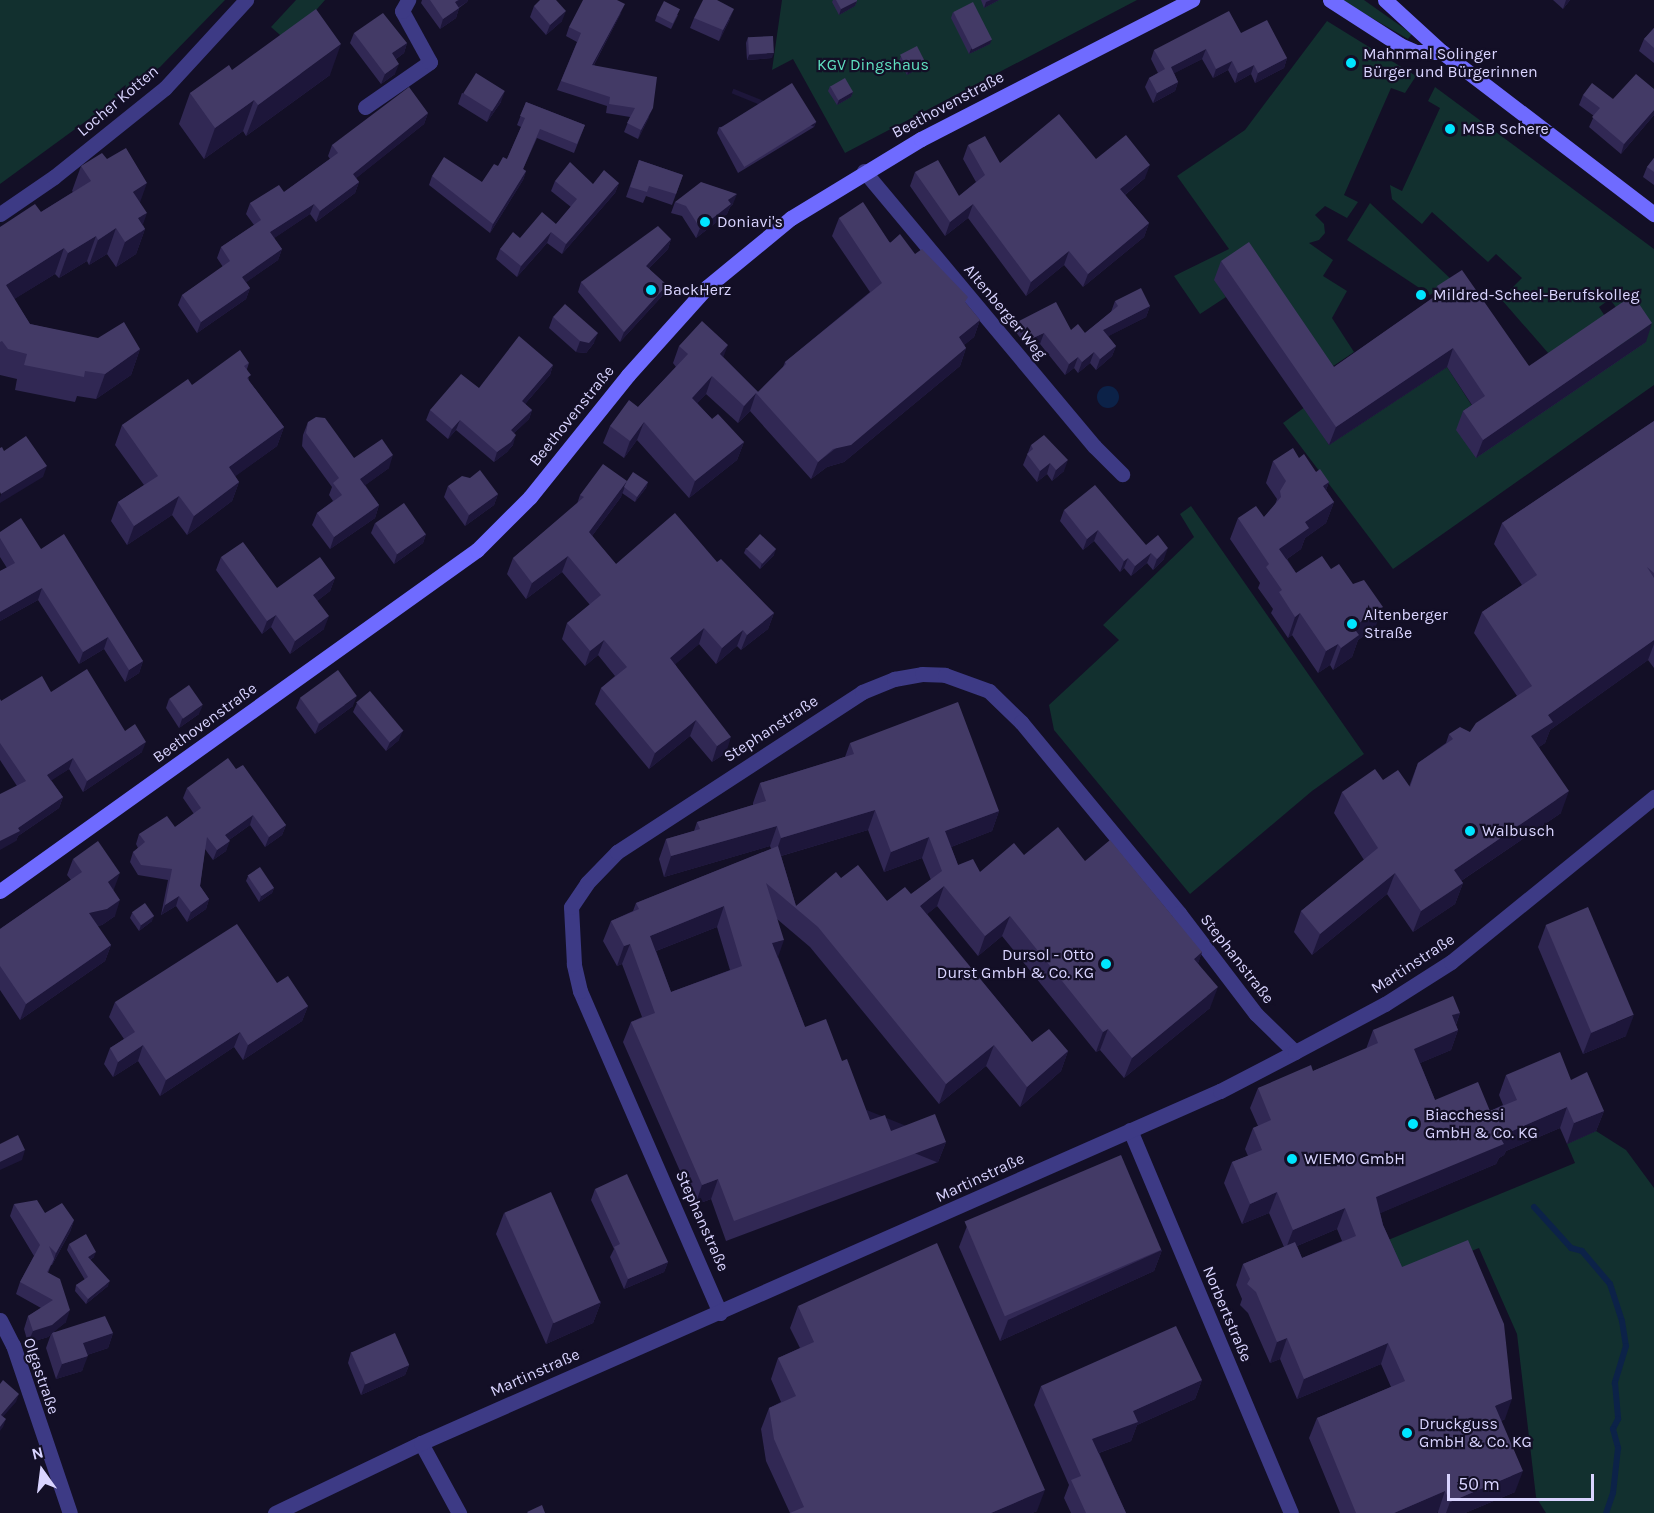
<!DOCTYPE html>
<html>
<head>
<meta charset="utf-8">
<style>
  body { margin:0 }
  #map { position:relative; width:1654px; height:1513px; overflow:hidden; background:#130f26; font-family:Karla,sans-serif }
  div>[style] { position:absolute }
  .green>* { inset:0; background:#12302f }
  .water>* { inset:0; background:#0c2248 }
  .round { border-radius:50% }
  .stream>* { height:6px; margin:-3px; padding:0 3px; transform-origin:3px; border-radius:3px; background:#0c2248 }
  .street>* { height:15px; margin:-7.5px; padding:0 7.5px; transform-origin:7.5px; border-radius:7.5px; background:#3d3a85 }
  .secondary>* { height:15px; margin:-7.5px; padding:0 7.5px; transform-origin:7.5px; border-radius:7.5px; background:#6f6bff }
  .wall>* { inset:0; background:#312854 }
  .shaded-wall>* { inset:0; background:#1d163a; transform-origin:0 0 }
  .building>* { inset:0; background:#433a66; transform-origin:0 0 }
  .dots>* { width:16px; height:16px; translate:-50% -50%; box-sizing:border-box; border:3px solid #130f26; border-radius:50% }
  span { translate:-50% -50%; white-space:nowrap; text-align:center; line-height:1.15; -webkit-text-stroke:4.5px #130f26; paint-order:stroke }
  .poi-label { font-size:16px; color:#d9d4ff }
  .left { translate:0 -50%; text-align:left }
  .right { translate:-100% -50%; text-align:right }
  .park-label { font-size:16px; color:#5fe0c0 }
  .street-label { font-size:16px; color:#d9d4ff }
  .north { position:absolute; left:12px; top:1441px; width:60px; height:60px; -webkit-text-stroke:4px #130f26; paint-order:stroke; rotate:346deg; font-size:16px; font-weight:700; line-height:24px; text-align:center; color:#d9d4ff }
  .north::after { content:''; display:block; margin:auto; width:21px; height:27px; background:#d9d4ff; clip-path:polygon(50% 0,100% 100%,50% 72%,0 100%) }
  .scale { position:absolute; left:1447px; top:1474px; width:147px; height:27px; box-sizing:border-box; border:3px solid #d9d4ff; border-top:0; padding-left:8px; font-size:18px; line-height:21px; white-space:nowrap; color:#d9d4ff; -webkit-text-stroke:4px #130f26; paint-order:stroke }
</style>
</head>
<body>
<div id="map">
  <div class="green">
    <i style="clip-path:polygon(0 0,225px 0,160px 67px,0 184px)"></i>
    <i style="clip-path:polygon(296px 0,325px 0,288px 42px,271px 27px)"></i>
    <i style="clip-path:polygon(782px 0,1137px 0,845px 153px,793px 59px,772px 70px)"></i>
    <i style="clip-path:polygon(1341px 0,1364px 0,1412px 34px,1408px 39px)"></i>
    <i style="clip-path:polygon(1327px 21px,1416px 76px,1405px 93px,1391px 88px,1344px 195px,1358px 202px,1347px 218px,1325px 206px,1315px 215px,1324px 224px,1325px 233px,1319px 240px,1309px 243px,1333px 260px,1323px 276px,1347px 291px,1332px 318px,1354px 352px,1320px 375px,1215px 280px,1226px 297px,1200px 314px,1174px 276px,1229px 249px,1177px 176px,1245px 130px)"></i>
    <i style="clip-path:polygon(1435px 87px,1654px 249px,1654px 385px,1393px 569px,1283px 423px,1305px 407px,1329px 445px,1447px 367px,1478px 415px,1622px 316px,1610px 299px,1599px 307px,1610px 324px,1549px 354px,1501px 299px,1522px 278px,1496px 254px,1488px 262px,1432px 212px,1422px 224px,1392px 199px,1390px 185px,1402px 191px,1440px 108px,1428px 101px)"></i>
    <i style="clip-path:polygon(1370px 203px,1453px 281px,1430px 295px,1347px 240px)"></i>
    <i style="clip-path:polygon(1191px 506px,1364px 754px,1312px 791px,1190px 894px,1054px 730px,1049px 705px,1119px 640px,1103px 625px,1194px 537px,1180px 514px)"></i>
    <i style="clip-path:polygon(1596px 1131px,1626px 1150px,1654px 1188px,1654px 1513px,1546px 1513px,1536px 1497px,1517px 1334px,1479px 1248px,1408px 1276px,1376px 1245px,1575px 1163px,1567px 1144px)"></i>
  </div>
  <div class="water">
    <i class="round" style="left:1097px;top:386px;width:22px;height:22px"></i>
  </div>
  <div class="stream">
    <i style="left:1534px;top:1207px;width:55px;rotate:47.9deg"></i>
    <i style="left:1571px;top:1248px;width:11px;rotate:15deg"></i>
    <i style="left:1582px;top:1251px;width:43px;rotate:49.7deg"></i>
    <i style="left:1610px;top:1284px;width:39px;rotate:72deg"></i>
    <i style="left:1622px;top:1321px;width:25px;rotate:81deg"></i>
    <i style="left:1626px;top:1346px;width:39px;rotate:107deg"></i>
    <i style="left:1615px;top:1383px;width:36px;rotate:85deg"></i>
    <i style="left:1618px;top:1419px;width:11px;rotate:117deg"></i>
    <i style="left:1613px;top:1429px;width:20px;rotate:75deg"></i>
    <i style="left:1618px;top:1448px;width:45px;rotate:96.3deg"></i>
    <i style="left:1613px;top:1493px;width:21px;rotate:109deg"></i>
  </div>
  <div class="street">
    <i style="left:365px;top:107px;width:79px;rotate:-34.7deg"></i>
    <i style="left:430px;top:62px;width:58px;rotate:-118.8deg"></i>
    <i style="left:402px;top:11px;width:13px;rotate:-61deg"></i>
    <i style="left:864px;top:171px;width:359px;rotate:50.1deg"></i>
    <i style="left:1094px;top:446px;width:40px;rotate:45deg"></i>
    <i style="left:0;top:214px;width:65px;rotate:-34.4deg"></i>
    <i style="left:54px;top:177px;width:142px;rotate:-38.7deg"></i>
    <i style="left:165px;top:88px;width:120px;rotate:-47.4deg"></i>
    <i style="left:1130px;top:1130px;width:415px;rotate:67.2deg"></i>
    <i style="left:720px;top:1313px;width:351px;rotate:-113.5deg"></i>
    <i style="left:580px;top:991px;width:28px;rotate:-103deg"></i>
    <i style="left:574px;top:964px;width:57px;rotate:-93deg"></i>
    <i style="left:571px;top:907px;width:29px;rotate:-56deg"></i>
    <i style="left:587px;top:883px;width:43px;rotate:-45.9deg"></i>
    <i style="left:617px;top:852px;width:293px;rotate:-33.1deg"></i>
    <i style="left:862px;top:692px;width:35px;rotate:-22deg"></i>
    <i style="left:894px;top:679px;width:28px;rotate:-10deg"></i>
    <i style="left:922px;top:674px;width:23px;rotate:2deg"></i>
    <i style="left:945px;top:675px;width:47px;rotate:20deg"></i>
    <i style="left:989px;top:691px;width:45px;rotate:44.1deg"></i>
    <i style="left:1021px;top:722px;width:248px;rotate:50.4deg"></i>
    <i style="left:1179px;top:913px;width:127px;rotate:52.7deg"></i>
    <i style="left:1256px;top:1014px;width:54px;rotate:44.3deg"></i>
    <i style="left:0;top:1320px;width:28px;rotate:63deg"></i>
    <i style="left:13px;top:1345px;width:177px;rotate:71.3deg"></i>
    <i style="left:421px;top:1443px;width:80px;rotate:61.5deg"></i>
    <i style="left:275px;top:1513px;width:162px;rotate:-25.6deg"></i>
    <i style="left:421px;top:1443px;width:873px;rotate:-23.78deg"></i>
    <i style="left:1220px;top:1091px;width:85px;rotate:-27.5deg"></i>
    <i style="left:1295px;top:1052px;width:102px;rotate:-28.1deg"></i>
    <i style="left:1385px;top:1004px;width:78px;rotate:-32.5deg"></i>
    <i style="left:1451px;top:962px;width:262px;rotate:-39.1deg"></i>
  </div>
  <div class="secondary">
    <i style="left:1330px;top:0;width:83px;rotate:32.7deg"></i>
    <i style="left:1400px;top:45px;width:17px;rotate:24deg"></i>
    <i style="left:1416px;top:52px;width:26px"></i>
    <i style="left:1385px;top:0;width:77px;rotate:42.4deg"></i>
    <i style="left:1442px;top:52px;width:267px;rotate:37.4deg"></i>
    <i style="left:0;top:891px;width:586px;rotate:-35.56deg"></i>
    <i style="left:477px;top:550px;width:75px;rotate:-45deg"></i>
    <i style="left:530px;top:497px;width:156px;rotate:-51.2deg"></i>
    <i style="left:628px;top:375px;width:118px;rotate:-48.1deg"></i>
    <i style="left:707px;top:287px;width:109px;rotate:-39.4deg"></i>
    <i style="left:791px;top:218px;width:152px;rotate:-31.3deg"></i>
    <i style="left:921px;top:139px;width:305px;rotate:-27.2deg"></i>
  </div>
  <div class="wall">
    <i style="clip-path:polygon(422px 0,468px 0,467px 2px,459px 8px,456px 18px,440px 29px,421px 3px)"></i>
    <i style="clip-path:polygon(833px 0,857px 0,857px 1px,855px 6px,839px 15px,832px 2px)"></i>
    <i style="clip-path:polygon(981px 0,999px 0,984px 8px)"></i>
    <i style="clip-path:polygon(1553px 0,1570px 0,1563px 9px)"></i>
    <i style="clip-path:polygon(534px 6px,562px 21px,546px 35px,530px 17px)"></i>
    <i style="clip-path:polygon(953px 12px,990px 44px,969px 54px,951px 18px)"></i>
    <i style="clip-path:polygon(621px 13px,594px 65px,649px 117px,638px 139px,624px 132px,630px 117px,606px 113px,607px 106px,557px 90px,577px 42px,566px 36px,569px 27px)"></i>
    <i style="clip-path:polygon(657px 15px,678px 15px,671px 29px,655px 21px)"></i>
    <i style="clip-path:polygon(694px 18px,730px 19px,719px 41px,690px 28px)"></i>
    <i style="clip-path:polygon(1654px 28px,1654px 63px,1639px 51px,1644px 39px)"></i>
    <i style="clip-path:polygon(354px 33px,407px 43px,404px 53px,396px 59px,395px 74px,381px 84px,350px 43px)"></i>
    <i style="clip-path:polygon(1241px 33px,1287px 58px,1284px 68px,1255px 83px,1251px 74px,1235px 83px,1228px 70px,1213px 78px,1202px 59px,1174px 73px,1178px 82px,1175px 91px,1153px 103px,1145px 87px,1149px 78px,1158px 73px,1151px 59px,1154px 50px)"></i>
    <i style="clip-path:polygon(748px 37px,772px 58px,747px 60px,746px 43px)"></i>
    <i style="clip-path:polygon(901px 56px,922px 66px,907px 75px,899px 61px)"></i>
    <i style="clip-path:polygon(232px 70px,330px 75px,246px 136px,243px 131px,204px 159px,179px 124px,190px 93px)"></i>
    <i style="clip-path:polygon(830px 86px,853px 92px,851px 97px,837px 105px,828px 91px)"></i>
    <i style="clip-path:polygon(1654px 89px,1654px 115px,1621px 154px,1589px 127px,1594px 116px,1579px 105px,1583px 95px,1613px 99px)"></i>
    <i style="clip-path:polygon(462px 93px,501px 102px,487px 122px,458px 104px)"></i>
    <i style="clip-path:polygon(526px 102px,585px 125px,574px 153px,537px 138px,523px 169px,526px 171px,523px 180px,490px 233px,429px 185px,432px 176px,482px 182px,498px 166px,507px 159px,521px 127px,517px 125px)"></i>
    <i style="clip-path:polygon(428px 113px,424px 124px,356px 178px,359px 182px,355px 193px,316px 222px,310px 214px,274px 238px,282px 249px,278px 260px,246px 282px,250px 288px,246px 299px,197px 333px,178px 305px,182px 295px,223px 267px,217px 258px,221px 247px,254px 225px,246px 214px,250px 203px,284px 192px,330px 159px,328px 156px,332px 145px)"></i>
    <i style="clip-path:polygon(816px 122px,814px 127px,738px 173px,717px 133px,719px 127px)"></i>
    <i style="clip-path:polygon(968px 145px,1000px 163px,1096px 159px,1145px 178px,1125px 195px,1149px 223px,1144px 237px,1083px 287px,1064px 265px,1026px 296px,968px 218px,945px 236px,910px 186px,915px 172px,959px 196px,976px 182px,963px 159px)"></i>
    <i style="clip-path:polygon(1654px 158px,1654px 185px,1643px 177px,1647px 167px)"></i>
    <i style="clip-path:polygon(639px 160px,683px 175px,672px 205px,646px 196px,643px 203px,626px 197px)"></i>
    <i style="clip-path:polygon(81px 166px,140px 203px,143px 225px,145px 229px,136px 254px,116px 267px,107px 254px,89px 265px,87px 261px,59px 278px,55px 274px,14px 299px,30px 324px,140px 349px,131px 375px,96px 399px,77px 396px,75px 402px,15px 390px,17px 379px,0 375px,0 227px,41px 212px,73px 192px,72px 191px)"></i>
    <i style="clip-path:polygon(555px 181px,593px 184px,619px 183px,615px 193px,562px 254px,547px 243px,517px 277px,496px 259px,500px 249px,520px 238px,556px 224px,571px 207px,551px 191px)"></i>
    <i style="clip-path:polygon(675px 202px,733px 204px,730px 207px,727px 214px,696px 238px,682px 216px,671px 213px)"></i>
    <i style="clip-path:polygon(839px 218px,915px 254px,966px 303px,980px 320px,974px 337px,964px 345px,966px 348px,960px 366px,844px 462px,827px 467px,811px 479px,750px 411px,738px 423px,706px 394px,697px 403px,712px 419px,744px 442px,737px 460px,689px 498px,637px 440px,624px 458px,603px 443px,610px 426px,638px 407px,676px 367px,673px 363px,679px 346px,723px 357px,758px 392px,783px 367px,785px 362px,870px 292px,832px 236px)"></i>
    <i style="clip-path:polygon(671px 239px,668px 249px,649px 268px,663px 295px,620px 342px,578px 292px,581px 282px)"></i>
    <i style="clip-path:polygon(1221px 261px,1334px 367px,1433px 298px,1437px 286px,1529px 366px,1646px 342px,1476px 458px,1456px 430px,1463px 411px,1472px 405px,1447px 367px,1329px 445px,1214px 280px)"></i>
    <i style="clip-path:polygon(1115px 301px,1150px 306px,1146px 317px,1108px 336px,1116px 346px,1112px 356px,1096px 370px,1090px 363px,1078px 373px,1074px 368px,1065px 375px,1040px 344px,1029px 349px,1015px 331px,1019px 321px,1085px 333px,1111px 312px)"></i>
    <i style="clip-path:polygon(553px 317px,594px 343px,586px 353px,576px 352px,549px 328px)"></i>
    <i style="clip-path:polygon(249px 363px,247px 369px,249px 381px,284px 427px,277px 446px,235px 476px,239px 482px,232px 501px,187px 535px,172px 515px,127px 545px,111px 521px,118px 502px,144px 485px,115px 445px,122px 425px,192px 385px)"></i>
    <i style="clip-path:polygon(553px 365px,550px 375px,525px 404px,532px 410px,529px 419px,514px 433px,513px 445px,507px 452px,494px 462px,456px 430px,448px 439px,426px 420px,430px 410px,479px 388px)"></i>
    <i style="clip-path:polygon(1654px 421px,1654px 668px,1648px 660px,1550px 730px,1545px 743px,1539px 747px,1561px 813px,1461px 881px,1463px 883px,1455px 904px,1413px 932px,1387px 894px,1312px 955px,1294px 932px,1301px 911px,1364px 860px,1334px 813px,1342px 792px,1383px 780px,1409px 787px,1418px 763px,1446px 743px,1449px 734px,1470px 732px,1517px 696px,1474px 633px,1482px 612px,1522px 585px,1494px 544px,1502px 523px)"></i>
    <i style="clip-path:polygon(308px 422px,354px 458px,389px 468px,365px 485px,379px 505px,375px 518px,330px 549px,312px 525px,317px 513px,333px 501px,329px 495px,332px 487px,302px 446px,303px 435px)"></i>
    <i style="clip-path:polygon(1031px 445px,1064px 471px,1052px 481px,1047px 474px,1037px 482px,1023px 465px)"></i>
    <i style="clip-path:polygon(1299px 458px,1316px 472px,1329px 482px,1326px 490px,1334px 502px,1326px 523px,1305px 538px,1301px 549px,1287px 559px,1296px 573px,1331px 569px,1375px 628px,1358px 640px,1352px 657px,1333px 670px,1330px 665px,1318px 673px,1292px 635px,1288px 638px,1271px 613px,1273px 609px,1258px 588px,1260px 583px,1230px 539px,1238px 518px,1264px 517px,1275px 505px,1277px 499px,1266px 483px,1273px 461px)"></i>
    <i style="clip-path:polygon(627px 481px,648px 482px,646px 488px,635px 502px,622px 493px,621px 497px,592px 536px,616px 564px,717px 562px,774px 613px,768px 629px,741px 650px,737px 646px,716px 664px,699px 644px,675px 664px,726px 753px,712px 762px,690px 736px,649px 769px,595px 704px,601px 688px,615px 676px,598px 655px,585px 666px,562px 639px,567px 623px,590px 605px,562px 572px,526px 599px,507px 574px,513px 558px,577px 504px,580px 495px)"></i>
    <i style="clip-path:polygon(448px 486px,498px 494px,494px 505px,465px 526px,444px 497px)"></i>
    <i style="clip-path:polygon(1064px 510px,1146px 545px,1164px 559px,1153px 570px,1147px 563px,1131px 576px,1124px 568px,1120px 572px,1094px 541px,1083px 550px,1060px 521px)"></i>
    <i style="clip-path:polygon(375px 523px,426px 534px,423px 543px,394px 564px,371px 533px)"></i>
    <i style="clip-path:polygon(0 532px,41px 549px,143px 661px,139px 673px,125px 682px,104px 649px,79px 664px,38px 600px,0 621px,0 571px,7px 568px,0 557px)"></i>
    <i style="clip-path:polygon(746px 548px,774px 555px,760px 569px,744px 553px)"></i>
    <i style="clip-path:polygon(221px 557px,277px 588px,335px 578px,330px 591px,317px 601px,324px 629px,290px 654px,271px 627px,262px 634px,216px 570px)"></i>
    <i style="clip-path:polygon(51px 692px,125px 731px,142px 752px,83px 792px,69px 769px,51px 780px,63px 797px,59px 808px,18px 836px,16px 841px,17px 786px,0 760px,0 699px,1px 701px)"></i>
    <i style="clip-path:polygon(300px 698px,353px 706px,315px 734px,296px 708px)"></i>
    <i style="clip-path:polygon(169px 699px,199px 714px,179px 728px,166px 708px)"></i>
    <i style="clip-path:polygon(357px 703px,399px 740px,386px 751px,353px 712px)"></i>
    <i style="clip-path:polygon(evenodd,850px 743px,999px 811px,992px 831px,951px 847px,958px 865px,980px 872px,1024px 855px,1085px 861px,1202px 952px,1198px 963px,1210px 1008px,1124px 1078px,1100px 1050px,1096px 1052px,1002px 936px,978px 956px,937px 906px,927px 914px,1032px 1042px,1068px 1051px,1061px 1071px,1020px 1107px,986px 1066px,939px 1104px,810px 947px,777px 919px,778px 957px,805px 1027px,842px 1061px,870px 1120px,891px 1131px,946px 1142px,938px 1162px,726px 1241px,711px 1199px,695px 1205px,623px 1042px,631px 1022px,642px 1017px,622px 964px,617px 966px,603px 941px,611px 921px,633px 911px,636px 903px,771px 849px,770px 846px,664px 877px,659px 859px,666px 839px,694px 831px,697px 822px,753px 805px,753px 803px,760px 783px,845px 757px,850px 743px,868px 830px,884px 872px,922px 858px,931px 880px,911px 894px,887px 901px,841px 878px,796px 906px,781px 856px,868px 830px,850px 743px,717px 927px,730px 970px,671px 992px,656px 951px,717px 927px)"></i>
    <i style="clip-path:polygon(236px 769px,286px 825px,282px 835px,265px 847px,250px 825px,229px 840px,226px 851px,213px 860px,205px 849px,200px 886px,209px 899px,206px 909px,187px 922px,176px 906px,161px 915px,168px 880px,138px 875px,130px 862px,133px 852px,138px 848px,136px 844px,139px 834px,175px 827px,194px 814px,183px 798px,187px 788px)"></i>
    <i style="clip-path:polygon(73px 859px,114px 889px,113px 890px,115px 916px,102px 925px,97px 926px,111px 945px,105px 961px,20px 1020px,0 990px,0 929px,71px 880px,67px 875px)"></i>
    <i style="clip-path:polygon(248px 876px,274px 888px,272px 893px,259px 902px,246px 881px)"></i>
    <i style="clip-path:polygon(132px 913px,152px 921px,139px 931px,130px 918px)"></i>
    <i style="clip-path:polygon(1546px 925px,1626px 1036px,1583px 1054px,1538px 947px)"></i>
    <i style="clip-path:polygon(277px 983px,308px 1006px,302px 1021px,243px 1060px,234px 1047px,160px 1096px,138px 1061px,113px 1077px,104px 1064px,110px 1048px,124px 1039px,109px 1017px,115px 1002px)"></i>
    <i style="clip-path:polygon(evenodd,1460px 1013px,1456px 1025px,1458px 1030px,1451px 1050px,1420px 1063px,1435px 1100px,1490px 1111px,1503px 1105px,1499px 1095px,1506px 1075px,1571px 1080px,1604px 1111px,1596px 1131px,1567px 1144px,1560px 1128px,1506px 1151px,1504px 1155px,1499px 1158px,1496px 1164px,1380px 1213px,1383px 1225px,1402px 1267px,1505px 1419px,1501px 1421px,1515px 1492px,1465px 1513px,1438px 1513px,1438px 1512px,1435px 1513px,1340px 1513px,1309px 1438px,1317px 1418px,1391px 1387px,1381px 1364px,1297px 1399px,1280px 1359px,1270px 1363px,1248px 1313px,1240px 1305px,1242px 1299px,1236px 1285px,1243px 1264px,1284px 1247px,1269px 1213px,1242px 1224px,1224px 1183px,1232px 1162px,1248px 1156px,1245px 1149px,1253px 1128px,1258px 1126px,1250px 1108px,1258px 1088px,1313px 1071px,1366px 1049px,1373px 1030px,1460px 1013px,1337px 1229px,1342px 1241px,1302px 1258px,1297px 1246px,1337px 1229px)"></i>
    <i style="clip-path:polygon(595px 1189px,668px 1262px,664px 1272px,624px 1289px,610px 1257px,614px 1249px,591px 1200px)"></i>
    <i style="clip-path:polygon(14px 1204px,45px 1213px,74px 1220px,70px 1232px,52px 1265px,51px 1265px,48px 1273px,66px 1322px,53px 1332px,113px 1333px,108px 1348px,87px 1355px,82px 1371px,56px 1379px,46px 1348px,51px 1334px,48px 1337px,28px 1343px,24px 1329px,28px 1316px,41px 1308px,16px 1294px,20px 1282px,34px 1256px,10px 1216px)"></i>
    <i style="clip-path:polygon(504px 1213px,601px 1302px,593px 1323px,546px 1344px,496px 1234px)"></i>
    <i style="clip-path:polygon(967px 1226px,1162px 1250px,1154px 1271px,1000px 1341px,959px 1247px)"></i>
    <i style="clip-path:polygon(69px 1244px,94px 1257px,90px 1260px,108px 1286px,86px 1304px,75px 1291px,76px 1285px,85px 1280px,67px 1250px)"></i>
    <i style="clip-path:polygon(798px 1306px,1037px 1511px,1032px 1513px,790px 1513px,766px 1461px,761px 1429px,769px 1408px,781px 1402px,771px 1379px,778px 1358px,800px 1348px,790px 1328px)"></i>
    <i style="clip-path:polygon(351px 1352px,409px 1365px,405px 1375px,361px 1395px,348px 1363px)"></i>
    <i style="clip-path:polygon(1202px 1380px,1195px 1399px,1137px 1425px,1131px 1441px,1099px 1453px,1126px 1513px,1071px 1513px,1064px 1498px,1069px 1485px,1034px 1405px,1041px 1386px)"></i>
  </div>
  <div class="shaded-wall">
    <i style="clip-path:polygon(459px 0,468px 0,467px 2px,451px 12px,455px 2px)"></i>
    <i style="clip-path:polygon(991px 0,999px 0,984px 8px,986px 2px)"></i>
    <i style="clip-path:polygon(1566px 0,1570px 0,1563px 9px)"></i>
    <i style="clip-path:polygon(857px 1px,855px 6px,839px 15px,841px 9px)"></i>
    <i style="clip-path:polygon(625px 4px,621px 13px,589px 74px,592px 65px)"></i>
    <i style="clip-path:polygon(459px 8px,456px 18px,440px 29px,443px 19px)"></i>
    <i style="clip-path:polygon(734px 9px,730px 19px,719px 41px,723px 30px)"></i>
    <i style="clip-path:polygon(566px 11px,562px 21px,546px 35px,550px 25px)"></i>
    <i style="clip-path:polygon(992px 39px,990px 44px,969px 54px,971px 49px)"></i>
    <i style="clip-path:polygon(407px 43px,404px 53px,389px 64px,392px 53px)"></i>
    <i style="clip-path:polygon(341px 44px,330px 75px,246px 136px,258px 105px)"></i>
    <i style="clip-path:polygon(1206px 49px,1202px 59px,1167px 77px,1171px 67px)"></i>
    <i style="clip-path:polygon(774px 53px,772px 58px,747px 60px,749px 55px)"></i>
    <i style="clip-path:polygon(1287px 58px,1284px 68px,1255px 83px,1258px 73px)"></i>
    <i style="clip-path:polygon(924px 60px,922px 66px,907px 75px,909px 69px)"></i>
    <i style="clip-path:polygon(1232px 61px,1228px 70px,1213px 78px,1216px 69px)"></i>
    <i style="clip-path:polygon(399px 64px,395px 74px,381px 84px,385px 74px)"></i>
    <i style="clip-path:polygon(1254px 65px,1251px 74px,1235px 83px,1238px 73px)"></i>
    <i style="clip-path:polygon(1178px 82px,1175px 91px,1153px 103px,1157px 93px)"></i>
    <i style="clip-path:polygon(505px 91px,501px 102px,487px 122px,491px 112px)"></i>
    <i style="clip-path:polygon(853px 92px,851px 97px,837px 105px,839px 100px)"></i>
    <i style="clip-path:polygon(254px 100px,243px 131px,204px 159px,215px 128px)"></i>
    <i style="clip-path:polygon(653px 108px,649px 117px,638px 139px,641px 130px)"></i>
    <i style="clip-path:polygon(1654px 110px,1654px 115px,1621px 154px,1624px 144px)"></i>
    <i style="clip-path:polygon(428px 113px,424px 124px,349px 184px,353px 174px)"></i>
    <i style="left:816px;top:122px;width:5px;height:89px;rotate:112deg"></i>
    <i style="clip-path:polygon(1150px 165px,1145px 178px,1115px 203px,1120px 189px)"></i>
    <i style="clip-path:polygon(526px 171px,523px 180px,490px 233px,493px 224px)"></i>
    <i style="clip-path:polygon(359px 182px,355px 193px,316px 222px,320px 211px)"></i>
    <i style="clip-path:polygon(147px 183px,138px 208px,133px 192px)"></i>
    <i style="clip-path:polygon(619px 183px,615px 193px,562px 254px,566px 244px)"></i>
    <i style="clip-path:polygon(737px 194px,733px 204px,730px 207px,727px 214px,696px 238px,700px 228px,728px 200px)"></i>
    <i style="clip-path:polygon(314px 204px,310px 214px,267px 243px,270px 232px)"></i>
    <i style="clip-path:polygon(973px 204px,968px 218px,945px 236px,950px 222px)"></i>
    <i style="clip-path:polygon(147px 213px,140px 233px,145px 229px,136px 254px,116px 267px,125px 242px,138px 218px)"></i>
    <i style="clip-path:polygon(1149px 223px,1144px 237px,1083px 287px,1088px 274px)"></i>
    <i style="clip-path:polygon(116px 228px,107px 254px,89px 265px,98px 240px)"></i>
    <i style="clip-path:polygon(551px 232px,547px 243px,517px 277px,521px 266px)"></i>
    <i style="clip-path:polygon(96px 236px,87px 261px,59px 278px,68px 253px)"></i>
    <i style="clip-path:polygon(671px 239px,668px 249px,642px 275px,646px 266px)"></i>
    <i style="clip-path:polygon(64px 248px,55px 274px,0 308px,6px 285px)"></i>
    <i style="clip-path:polygon(282px 249px,278px 260px,238px 288px,242px 277px)"></i>
    <i style="clip-path:polygon(1069px 251px,1064px 265px,1026px 296px,1031px 282px)"></i>
    <i style="clip-path:polygon(667px 285px,663px 295px,620px 342px,624px 332px)"></i>
    <i style="clip-path:polygon(250px 288px,246px 299px,197px 333px,201px 322px)"></i>
    <i style="clip-path:polygon(1150px 306px,1146px 317px,1099px 341px,1103px 330px)"></i>
    <i style="clip-path:polygon(980px 320px,974px 337px,953px 354px,959px 337px)"></i>
    <i style="clip-path:polygon(1652px 323px,1646px 342px,1476px 458px,1483px 440px)"></i>
    <i style="clip-path:polygon(598px 333px,594px 343px,586px 353px,576px 352px,580px 341px)"></i>
    <i style="clip-path:polygon(1044px 333px,1040px 344px,1029px 349px,1033px 338px)"></i>
    <i style="clip-path:polygon(728px 345px,721px 363px,720px 354px)"></i>
    <i style="clip-path:polygon(1116px 346px,1112px 356px,1096px 370px,1100px 359px)"></i>
    <i style="clip-path:polygon(966px 348px,960px 366px,844px 462px,827px 467px,811px 479px,818px 462px)"></i>
    <i style="clip-path:polygon(1453px 348px,1447px 367px,1329px 445px,1336px 427px)"></i>
    <i style="clip-path:polygon(140px 349px,131px 375px,96px 399px,105px 374px)"></i>
    <i style="clip-path:polygon(1094px 352px,1090px 363px,1078px 373px,1082px 362px)"></i>
    <i style="clip-path:polygon(1078px 357px,1074px 368px,1065px 375px,1069px 364px)"></i>
    <i style="clip-path:polygon(553px 365px,550px 375px,519px 411px,522px 401px)"></i>
    <i style="clip-path:polygon(712px 376px,706px 394px,686px 415px,692px 398px)"></i>
    <i style="clip-path:polygon(756px 393px,750px 411px,738px 423px,744px 406px)"></i>
    <i style="clip-path:polygon(532px 410px,529px 419px,507px 440px,511px 430px)"></i>
    <i style="clip-path:polygon(460px 420px,456px 430px,448px 439px,452px 429px)"></i>
    <i style="clip-path:polygon(644px 422px,637px 440px,624px 458px,630px 441px)"></i>
    <i style="clip-path:polygon(284px 427px,277px 446px,222px 486px,229px 467px)"></i>
    <i style="clip-path:polygon(516px 435px,513px 445px,507px 452px,494px 462px,497px 452px)"></i>
    <i style="clip-path:polygon(744px 442px,737px 460px,689px 498px,695px 481px)"></i>
    <i style="clip-path:polygon(393px 455px,389px 468px,356px 492px,360px 479px)"></i>
    <i style="clip-path:polygon(1068px 460px,1064px 471px,1052px 481px,1056px 470px)"></i>
    <i style="clip-path:polygon(1050px 463px,1047px 474px,1037px 482px,1040px 471px)"></i>
    <i style="clip-path:polygon(47px 466px,43px 477px,0 503px,0 497px,1px 494px)"></i>
    <i style="clip-path:polygon(627px 481px,621px 497px,583px 548px,589px 532px)"></i>
    <i style="clip-path:polygon(239px 482px,232px 501px,187px 535px,194px 516px)"></i>
    <i style="clip-path:polygon(648px 482px,646px 488px,635px 502px,637px 497px)"></i>
    <i style="clip-path:polygon(1329px 482px,1321px 503px,1323px 486px)"></i>
    <i style="clip-path:polygon(498px 494px,494px 505px,465px 526px,469px 515px)"></i>
    <i style="clip-path:polygon(179px 496px,172px 515px,127px 545px,134px 526px)"></i>
    <i style="clip-path:polygon(1334px 502px,1326px 523px,1305px 538px,1301px 549px,1271px 570px,1279px 549px,1305px 522px)"></i>
    <i style="clip-path:polygon(379px 505px,375px 518px,330px 549px,334px 537px)"></i>
    <i style="clip-path:polygon(1098px 530px,1094px 541px,1083px 550px,1087px 539px)"></i>
    <i style="clip-path:polygon(426px 534px,423px 543px,394px 564px,397px 554px)"></i>
    <i style="clip-path:polygon(1168px 548px,1164px 559px,1153px 570px,1157px 559px)"></i>
    <i style="clip-path:polygon(776px 549px,774px 555px,760px 569px,762px 563px)"></i>
    <i style="clip-path:polygon(1151px 553px,1147px 563px,1131px 576px,1135px 566px)"></i>
    <i style="clip-path:polygon(568px 556px,562px 572px,526px 599px,532px 583px)"></i>
    <i style="clip-path:polygon(1128px 558px,1124px 568px,1120px 572px,1124px 561px)"></i>
    <i style="clip-path:polygon(335px 578px,330px 591px,308px 608px,313px 595px)"></i>
    <i style="clip-path:polygon(42px 588px,38px 600px,0 621px,0 612px)"></i>
    <i style="clip-path:polygon(1383px 607px,1375px 628px,1358px 640px,1352px 657px,1333px 670px,1341px 648px,1353px 627px)"></i>
    <i style="clip-path:polygon(774px 613px,768px 629px,741px 650px,747px 635px)"></i>
    <i style="clip-path:polygon(1300px 613px,1292px 635px,1288px 638px,1295px 617px)"></i>
    <i style="clip-path:polygon(276px 615px,271px 627px,262px 634px,267px 621px)"></i>
    <i style="clip-path:polygon(329px 616px,324px 629px,290px 654px,295px 641px)"></i>
    <i style="clip-path:polygon(704px 628px,699px 644px,664px 674px,670px 658px)"></i>
    <i style="clip-path:polygon(743px 630px,737px 646px,716px 664px,722px 648px)"></i>
    <i style="clip-path:polygon(108px 637px,104px 649px,79px 664px,83px 652px)"></i>
    <i style="clip-path:polygon(604px 640px,598px 655px,585px 666px,590px 651px)"></i>
    <i style="clip-path:polygon(1654px 640px,1654px 644px,1648px 660px,1550px 730px,1545px 743px,1524px 757px,1531px 736px,1548px 715px)"></i>
    <i style="clip-path:polygon(1338px 644px,1330px 665px,1318px 673px,1326px 651px)"></i>
    <i style="clip-path:polygon(143px 661px,139px 673px,125px 682px,129px 670px)"></i>
    <i style="clip-path:polygon(357px 696px,353px 706px,315px 734px,319px 724px)"></i>
    <i style="clip-path:polygon(203px 705px,199px 714px,179px 728px,182px 719px)"></i>
    <i style="clip-path:polygon(696px 720px,690px 736px,649px 769px,655px 753px)"></i>
    <i style="clip-path:polygon(403px 731px,399px 740px,386px 751px,390px 742px)"></i>
    <i style="clip-path:polygon(731px 737px,726px 753px,712px 762px,717px 746px)"></i>
    <i style="clip-path:polygon(146px 742px,142px 752px,83px 792px,87px 781px)"></i>
    <i style="clip-path:polygon(73px 758px,69px 769px,43px 786px,47px 775px)"></i>
    <i style="clip-path:polygon(1569px 791px,1561px 813px,1446px 891px,1454px 870px)"></i>
    <i style="clip-path:polygon(63px 797px,59px 808px,18px 836px,16px 841px,0 850px,0 841px,18px 828px)"></i>
    <i style="clip-path:polygon(875px 810px,868px 830px,774px 858px,781px 838px)"></i>
    <i style="clip-path:polygon(999px 811px,992px 831px,938px 852px,945px 831px)"></i>
    <i style="clip-path:polygon(253px 815px,250px 825px,222px 845px,225px 835px)"></i>
    <i style="clip-path:polygon(286px 825px,282px 835px,265px 847px,269px 837px)"></i>
    <i style="clip-path:polygon(777px 826px,770px 846px,664px 877px,671px 856px)"></i>
    <i style="clip-path:polygon(929px 837px,922px 858px,884px 872px,891px 852px)"></i>
    <i style="clip-path:polygon(230px 841px,226px 851px,213px 860px,217px 850px)"></i>
    <i style="clip-path:polygon(120px 873px,114px 889px,102px 898px,108px 882px)"></i>
    <i style="clip-path:polygon(1395px 873px,1387px 894px,1312px 955px,1320px 934px)"></i>
    <i style="clip-path:polygon(1463px 883px,1455px 904px,1413px 932px,1421px 911px)"></i>
    <i style="clip-path:polygon(944px 886px,937px 906px,913px 926px,920px 906px)"></i>
    <i style="clip-path:polygon(274px 888px,272px 893px,259px 902px,261px 896px)"></i>
    <i style="clip-path:polygon(179px 896px,176px 906px,161px 915px,165px 905px)"></i>
    <i style="clip-path:polygon(209px 899px,206px 909px,187px 922px,191px 912px)"></i>
    <i style="clip-path:polygon(120px 900px,115px 916px,102px 925px,83px 929px,89px 913px)"></i>
    <i style="clip-path:polygon(724px 906px,717px 927px,643px 956px,650px 936px)"></i>
    <i style="clip-path:polygon(154px 916px,152px 921px,139px 931px,141px 925px)"></i>
    <i style="clip-path:polygon(1010px 916px,1002px 936px,978px 956px,985px 936px)"></i>
    <i style="clip-path:polygon(784px 940px,777px 960px,772px 943px)"></i>
    <i style="clip-path:polygon(630px 944px,622px 964px,617px 966px,624px 946px)"></i>
    <i style="clip-path:polygon(111px 945px,105px 961px,20px 1020px,26px 1004px)"></i>
    <i style="clip-path:polygon(1202px 952px,1195px 972px,1194px 959px)"></i>
    <i style="clip-path:polygon(1218px 987px,1210px 1008px,1124px 1078px,1132px 1058px)"></i>
    <i style="clip-path:polygon(308px 1006px,302px 1021px,243px 1060px,248px 1045px)"></i>
    <i style="clip-path:polygon(1460px 1013px,1453px 1032px,1458px 1030px,1451px 1050px,1406px 1069px,1414px 1049px,1452px 1015px)"></i>
    <i style="clip-path:polygon(1634px 1015px,1626px 1036px,1583px 1054px,1591px 1033px)"></i>
    <i style="clip-path:polygon(1108px 1029px,1100px 1050px,1096px 1052px,1103px 1032px)"></i>
    <i style="clip-path:polygon(240px 1032px,234px 1047px,160px 1096px,166px 1080px)"></i>
    <i style="clip-path:polygon(143px 1045px,138px 1061px,113px 1077px,118px 1062px)"></i>
    <i style="clip-path:polygon(994px 1045px,986px 1066px,939px 1104px,946px 1084px)"></i>
    <i style="clip-path:polygon(1068px 1051px,1061px 1071px,1020px 1107px,1027px 1087px)"></i>
    <i style="clip-path:polygon(1567px 1107px,1560px 1128px,1506px 1151px,1504px 1155px,1499px 1158px,1496px 1164px,1369px 1218px,1376px 1197px,1501px 1139px,1510px 1132px)"></i>
    <i style="clip-path:polygon(1604px 1111px,1596px 1131px,1567px 1144px,1574px 1123px)"></i>
    <i style="left:946px;top:1142px;width:22px;height:226px;rotate:112deg"></i>
    <i style="clip-path:polygon(25px 1150px,22px 1160px,0 1170px,0 1162px)"></i>
    <i style="clip-path:polygon(718px 1179px,711px 1199px,695px 1205px,702px 1185px)"></i>
    <i style="clip-path:polygon(1277px 1192px,1269px 1213px,1242px 1224px,1250px 1204px)"></i>
    <i style="clip-path:polygon(1345px 1208px,1337px 1229px,1285px 1251px,1293px 1230px)"></i>
    <i style="clip-path:polygon(74px 1220px,70px 1232px,52px 1265px,56px 1253px)"></i>
    <i style="clip-path:polygon(1162px 1250px,1154px 1271px,1000px 1341px,1008px 1320px)"></i>
    <i style="clip-path:polygon(96px 1252px,94px 1257px,86px 1262px,88px 1257px)"></i>
    <i style="clip-path:polygon(668px 1262px,664px 1272px,624px 1289px,628px 1279px)"></i>
    <i style="clip-path:polygon(110px 1281px,108px 1286px,86px 1304px,88px 1299px)"></i>
    <i style="clip-path:polygon(601px 1302px,593px 1323px,546px 1344px,553px 1323px)"></i>
    <i style="clip-path:polygon(70px 1310px,66px 1322px,48px 1337px,28px 1343px,33px 1331px)"></i>
    <i style="clip-path:polygon(113px 1333px,108px 1348px,78px 1358px,83px 1343px)"></i>
    <i style="clip-path:polygon(1287px 1338px,1280px 1359px,1270px 1363px,1277px 1342px)"></i>
    <i style="clip-path:polygon(1388px 1343px,1381px 1364px,1297px 1399px,1304px 1379px)"></i>
    <i style="clip-path:polygon(88px 1356px,82px 1371px,56px 1379px,62px 1364px)"></i>
    <i style="clip-path:polygon(409px 1365px,405px 1375px,361px 1395px,365px 1384px)"></i>
    <i style="clip-path:polygon(1202px 1380px,1195px 1399px,1137px 1425px,1131px 1441px,1085px 1458px,1092px 1439px,1133px 1411px)"></i>
    <i style="clip-path:polygon(19px 1394px,16px 1402px,0 1420px,1px 1415px)"></i>
    <i style="clip-path:polygon(1512px 1399px,1505px 1419px,1488px 1427px,1495px 1406px)"></i>
    <i style="clip-path:polygon(6px 1419px,3px 1427px,0 1431px,0 1427px)"></i>
    <i style="clip-path:polygon(1523px 1471px,1515px 1492px,1465px 1513px,1446px 1513px,1450px 1502px)"></i>
    <i style="clip-path:polygon(1045px 1490px,1037px 1511px,1032px 1513px,991px 1513px)"></i>
    <i style="clip-path:polygon(1445px 1491px,1438px 1512px,1435px 1513px,1394px 1513px)"></i>
  </div>
  <div class="building">
    <i style="clip-path:polygon(430px 0,458px 0,455px 2px,459px 8px,443px 19px)"></i>
    <i style="clip-path:polygon(540px 0,556px 0,566px 11px,550px 25px,534px 6px)"></i>
    <i style="clip-path:polygon(583px 0,617px 0,625px 4px,592px 65px,657px 77px,653px 108px,641px 130px,627px 123px,635px 108px,609px 104px,610px 97px,561px 81px,581px 33px,569px 27px)"></i>
    <i style="clip-path:polygon(703px 0,717px 0,734px 9px,723px 30px,694px 18px)"></i>
    <i style="clip-path:polygon(836px 0,857px 0,857px 1px,841px 9px)"></i>
    <i style="left:664px;top:1px;width:18px;height:16px;rotate:27deg"></i>
    <i style="left:973px;top:2px;width:42px;height:22px;rotate:63deg"></i>
    <i style="clip-path:polygon(316px 9px,341px 44px,258px 105px,254px 100px,215px 128px,190px 93px,229px 65px,232px 70px)"></i>
    <i style="clip-path:polygon(1229px 11px,1241px 33px,1267px 20px,1287px 58px,1258px 73px,1254px 65px,1238px 73px,1232px 61px,1216px 69px,1206px 49px,1171px 67px,1178px 82px,1157px 93px,1149px 78px,1165px 69px,1154px 50px)"></i>
    <i style="clip-path:polygon(383px 13px,407px 43px,392px 53px,399px 64px,385px 74px,354px 33px)"></i>
    <i style="clip-path:polygon(1654px 28px,1654px 48px,1644px 39px)"></i>
    <i style="left:773px;top:36px;width:17px;height:25px;rotate:87deg"></i>
    <i style="left:917px;top:46px;width:16px;height:19px;rotate:63deg"></i>
    <i style="left:476px;top:73px;width:34px;height:24px;rotate:32deg"></i>
    <i style="clip-path:polygon(1636px 74px,1654px 89px,1654px 110px,1624px 144px,1592px 117px,1600px 108px,1583px 95px,1592px 83px,1613px 99px)"></i>
    <i style="left:845px;top:78px;width:16px;height:17px;rotate:60deg"></i>
    <i style="left:792px;top:83px;width:46px;height:85px;rotate:58deg"></i>
    <i style="clip-path:polygon(409px 87px,428px 113px,353px 174px,359px 182px,320px 211px,314px 204px,270px 232px,282px 249px,242px 277px,250px 288px,201px 322px,182px 295px,230px 261px,221px 247px,261px 220px,250px 203px,279px 185px,284px 192px,338px 153px,332px 145px)"></i>
    <i style="clip-path:polygon(526px 102px,585px 125px,577px 144px,540px 129px,523px 169px,526px 171px,493px 224px,432px 176px,444px 157px,482px 182px,494px 164px,498px 166px,503px 157px,507px 159px,525px 118px,520px 116px)"></i>
    <i style="clip-path:polygon(1059px 114px,1096px 159px,1126px 135px,1150px 165px,1120px 189px,1149px 223px,1088px 274px,1069px 251px,1031px 282px,973px 204px,950px 222px,915px 172px,938px 160px,959px 196px,985px 175px,968px 145px,985px 136px,1000px 163px)"></i>
    <i style="clip-path:polygon(126px 148px,147px 183px,133px 192px,147px 213px,138px 218px,145px 229px,125px 242px,116px 228px,98px 240px,96px 236px,68px 253px,64px 248px,6px 285px,30px 324px,98px 338px,124px 322px,140px 349px,105px 374px,85px 371px,84px 377px,24px 365px,27px 354px,8px 349px,2px 341px,0 342px,0 227px,35px 204px,41px 212px,91px 181px,81px 166px,102px 153px,107px 159px)"></i>
    <i style="clip-path:polygon(1654px 158px,1654px 172px,1647px 167px)"></i>
    <i style="clip-path:polygon(639px 160px,683px 175px,676px 194px,649px 186px,647px 192px,630px 187px)"></i>
    <i style="clip-path:polygon(570px 162px,593px 184px,604px 170px,619px 183px,566px 244px,551px 232px,521px 266px,500px 249px,513px 232px,520px 238px,542px 212px,556px 224px,577px 199px,555px 181px)"></i>
    <i style="clip-path:polygon(701px 182px,737px 194px,728px 200px,731px 204px,700px 228px,686px 206px,675px 202px)"></i>
    <i style="clip-path:polygon(863px 202px,890px 243px,900px 234px,915px 254px,922px 249px,968px 297px,965px 302px,980px 320px,959px 337px,966px 348px,851px 445px,833px 449px,818px 462px,756px 393px,744px 406px,712px 376px,692px 398px,712px 419px,718px 414px,744px 442px,695px 481px,644px 422px,630px 441px,610px 426px,629px 400px,638px 407px,688px 354px,679px 346px,702px 321px,728px 345px,720px 354px,758px 392px,786px 364px,785px 362px,882px 283px,839px 218px)"></i>
    <i style="clip-path:polygon(658px 226px,671px 239px,646px 266px,667px 285px,624px 332px,581px 282px)"></i>
    <i style="clip-path:polygon(1249px 242px,1334px 367px,1441px 292px,1437px 286px,1462px 270px,1529px 366px,1633px 295px,1652px 323px,1483px 440px,1463px 411px,1485px 396px,1453px 348px,1336px 427px,1221px 261px)"></i>
    <i style="clip-path:polygon(1141px 288px,1150px 306px,1103px 330px,1116px 346px,1100px 359px,1094px 352px,1082px 362px,1078px 357px,1069px 364px,1044px 333px,1033px 338px,1019px 321px,1056px 302px,1071px 330px,1078px 324px,1085px 333px,1118px 306px,1115px 301px)"></i>
    <i style="clip-path:polygon(565px 304px,598px 333px,589px 343px,580px 341px,553px 317px)"></i>
    <i style="clip-path:polygon(519px 336px,553px 365px,522px 401px,532px 410px,511px 430px,516px 435px,511px 442px,497px 452px,460px 420px,452px 429px,430px 410px,461px 374px,479px 388px)"></i>
    <i style="clip-path:polygon(240px 350px,249px 363px,244px 366px,251px 375px,247px 378px,284px 427px,229px 467px,239px 482px,194px 516px,179px 496px,134px 526px,118px 502px,158px 476px,122px 425px,188px 379px,192px 385px)"></i>
    <i style="clip-path:polygon(316px 417px,325px 418px,354px 458px,382px 439px,393px 455px,360px 479px,379px 505px,334px 537px,317px 513px,342px 495px,333px 483px,339px 478px,306px 433px,308px 422px)"></i>
    <i style="clip-path:polygon(1654px 421px,1654px 573px,1647px 567px,1654px 578px,1654px 640px,1548px 715px,1553px 722px,1531px 736px,1569px 791px,1454px 870px,1463px 883px,1421px 911px,1395px 873px,1320px 934px,1301px 911px,1378px 848px,1342px 792px,1375px 769px,1383px 780px,1398px 770px,1410px 787px,1418px 763px,1453px 739px,1449px 734px,1460px 727px,1470px 732px,1476px 723px,1532px 686px,1482px 612px,1537px 575px,1502px 523px)"></i>
    <i style="clip-path:polygon(1044px 435px,1068px 460px,1056px 470px,1050px 463px,1040px 471px,1027px 454px,1033px 449px,1031px 445px)"></i>
    <i style="clip-path:polygon(26px 436px,47px 466px,1px 494px,0 492px,0 448px,2px 447px,4px 451px)"></i>
    <i style="clip-path:polygon(1293px 448px,1299px 458px,1304px 454px,1316px 472px,1320px 469px,1329px 482px,1323px 486px,1334px 502px,1305px 522px,1309px 528px,1279px 549px,1296px 573px,1322px 556px,1331px 569px,1339px 564px,1353px 584px,1364px 580px,1383px 607px,1353px 627px,1359px 635px,1341px 648px,1338px 644px,1326px 651px,1300px 613px,1295px 617px,1279px 592px,1282px 590px,1266px 567px,1269px 564px,1238px 518px,1256px 506px,1264px 517px,1281px 497px,1280px 491px,1286px 481px,1273px 461px)"></i>
    <i style="clip-path:polygon(603px 464px,627px 481px,589px 532px,616px 564px,675px 513px,717px 562px,721px 559px,774px 613px,747px 635px,743px 630px,722px 648px,704px 628px,670px 658px,731px 737px,717px 746px,696px 720px,655px 753px,601px 688px,627px 667px,604px 640px,590px 651px,567px 623px,601px 595px,568px 556px,532px 583px,513px 558px,584px 497px,580px 495px)"></i>
    <i style="clip-path:polygon(480px 470px,498px 494px,469px 515px,448px 486px,462px 476px,470px 478px)"></i>
    <i style="clip-path:polygon(633px 472px,648px 482px,637px 497px,624px 487px,627px 481px)"></i>
    <i style="clip-path:polygon(1095px 485px,1146px 545px,1158px 535px,1168px 548px,1157px 559px,1151px 553px,1135px 566px,1128px 558px,1124px 561px,1098px 530px,1087px 539px,1064px 510px)"></i>
    <i style="left:404px;top:503px;width:38px;height:35px;rotate:55deg"></i>
    <i style="clip-path:polygon(21px 518px,41px 549px,64px 534px,143px 661px,129px 670px,108px 637px,83px 652px,42px 588px,0 612px,0 571px,15px 563px,0 538px,0 532px)"></i>
    <i style="left:760px;top:534px;width:22px;height:20px;rotate:43deg"></i>
    <i style="clip-path:polygon(243px 542px,277px 588px,320px 557px,335px 578px,313px 595px,329px 616px,295px 641px,276px 615px,267px 621px,221px 557px)"></i>
    <i style="clip-path:polygon(87px 669px,125px 731px,135px 724px,146px 742px,87px 781px,73px 758px,47px 775px,63px 797px,18px 828px,20px 831px,0 841px,0 794px,26px 781px,0 743px,0 699px,1px 701px,42px 676px,51px 692px)"></i>
    <i style="left:338px;top:670px;width:32px;height:47px;rotate:54deg"></i>
    <i style="left:189px;top:685px;width:24px;height:24px;rotate:55deg"></i>
    <i style="left:370px;top:691px;width:52px;height:18px;rotate:50deg"></i>
    <i style="clip-path:polygon(evenodd,958px 702px,999px 811px,945px 831px,958px 865px,973px 859px,980px 872px,1014px 843px,1024px 855px,1058px 827px,1085px 861px,1110px 840px,1202px 952px,1194px 959px,1218px 987px,1132px 1058px,1108px 1029px,1103px 1032px,1010px 916px,985px 936px,944px 886px,920px 906px,1032px 1042px,1049px 1029px,1068px 1051px,1027px 1087px,994px 1045px,946px 1084px,818px 927px,766px 883px,784px 940px,772px 943px,805px 1027px,826px 1019px,842px 1061px,847px 1059px,870px 1120px,885px 1115px,891px 1131px,935px 1114px,946px 1142px,734px 1221px,718px 1179px,702px 1185px,631px 1022px,655px 1013px,630px 944px,624px 946px,611px 921px,639px 909px,636px 903px,778px 846px,796px 906px,836px 872px,841px 878px,858px 865px,887px 901px,905px 887px,911px 894px,942px 871px,929px 837px,891px 852px,875px 810px,781px 838px,777px 826px,671px 856px,666px 839px,700px 829px,697px 822px,766px 801px,760px 783px,854px 754px,850px 743px,958px 702px,724px 906px,742px 966px,671px 992px,650px 936px,724px 906px)"></i>
    <i style="clip-path:polygon(228px 758px,236px 769px,243px 765px,286px 825px,269px 837px,253px 815px,225px 835px,230px 841px,217px 850px,207px 837px,200px 886px,209px 899px,191px 912px,179px 896px,165px 905px,172px 869px,141px 865px,133px 852px,145px 842px,139px 834px,167px 816px,175px 827px,201px 808px,187px 788px)"></i>
    <i style="clip-path:polygon(98px 841px,120px 873px,108px 882px,120px 900px,107px 909px,89px 913px,111px 945px,26px 1004px,0 966px,0 929px,82px 872px,73px 859px)"></i>
    <i style="left:260px;top:867px;width:25px;height:15px;rotate:56deg"></i>
    <i style="left:145px;top:903px;width:16px;height:16px;rotate:55deg"></i>
    <i style="left:1588px;top:907px;width:117px;height:46px;rotate:67deg"></i>
    <i style="clip-path:polygon(237px 924px,277px 983px,288px 976px,308px 1006px,248px 1045px,240px 1032px,166px 1080px,143px 1045px,118px 1062px,110px 1048px,135px 1032px,115px 1002px)"></i>
    <i style="clip-path:polygon(1453px 996px,1460px 1013px,1452px 1015px,1458px 1030px,1414px 1049px,1435px 1100px,1478px 1082px,1490px 1111px,1517px 1100px,1506px 1075px,1560px 1052px,1571px 1080px,1587px 1072px,1604px 1111px,1574px 1123px,1567px 1107px,1510px 1132px,1511px 1135px,1501px 1139px,1504px 1144px,1376px 1197px,1383px 1225px,1402px 1267px,1468px 1240px,1504px 1324px,1512px 1399px,1495px 1406px,1523px 1471px,1450px 1502px,1445px 1491px,1394px 1513px,1356px 1513px,1317px 1418px,1405px 1381px,1388px 1343px,1304px 1379px,1287px 1338px,1277px 1342px,1256px 1292px,1247px 1284px,1250px 1279px,1243px 1264px,1295px 1242px,1302px 1258px,1356px 1236px,1345px 1208px,1293px 1230px,1277px 1192px,1250px 1204px,1232px 1162px,1262px 1150px,1253px 1128px,1271px 1120px,1258px 1088px,1311px 1065px,1313px 1071px,1378px 1043px,1373px 1030px)"></i>
    <i style="clip-path:polygon(18px 1135px,25px 1150px,0 1162px,0 1144px)"></i>
    <i style="left:1121px;top:1155px;width:103px;height:170px;rotate:67deg"></i>
    <i style="clip-path:polygon(627px 1174px,668px 1262px,628px 1279px,614px 1247px,620px 1244px,595px 1189px)"></i>
    <i style="left:551px;top:1192px;width:121px;height:51px;rotate:66deg"></i>
    <i style="clip-path:polygon(37px 1200px,45px 1213px,62px 1203px,74px 1220px,56px 1253px,49px 1246px,54px 1259px,47px 1272px,60px 1279px,70px 1310px,52px 1325px,33px 1331px,28px 1316px,53px 1300px,20px 1282px,40px 1245px,14px 1204px)"></i>
    <i style="clip-path:polygon(86px 1234px,96px 1252px,88px 1257px,110px 1281px,88px 1299px,76px 1285px,88px 1277px,69px 1244px)"></i>
    <i style="clip-path:polygon(937px 1243px,1045px 1490px,991px 1513px,790px 1513px,804px 1507px,774px 1439px,769px 1408px,796px 1396px,778px 1358px,814px 1342px,798px 1306px)"></i>
    <i style="clip-path:polygon(105px 1316px,113px 1333px,83px 1343px,88px 1356px,62px 1364px,52px 1333px)"></i>
    <i style="clip-path:polygon(1176px 1326px,1202px 1380px,1133px 1411px,1138px 1422px,1092px 1439px,1126px 1513px,1086px 1513px,1071px 1480px,1081px 1476px,1041px 1386px)"></i>
    <i style="left:395px;top:1333px;width:35px;height:48px;rotate:66deg"></i>
    <i style="clip-path:polygon(3px 1380px,19px 1394px,1px 1415px,6px 1419px,0 1427px,0 1384px)"></i>
    <i style="clip-path:polygon(542px 1505px,545px 1513px,528px 1513px,527px 1512px)"></i>
  </div>
  <div class="dots">
    <i style="left:1351px;top:63px;background:#00e5ff"></i>
    <i style="left:1450px;top:129px;background:#00e5ff"></i>
    <i style="left:705px;top:222px;background:#00e5ff"></i>
    <i style="left:651px;top:290px;background:#00e5ff"></i>
    <i style="left:1421px;top:295px;background:#00e5ff"></i>
    <i style="left:1352px;top:624px;background:#00e5ff"></i>
    <i style="left:1470px;top:831px;background:#00e5ff"></i>
    <i style="left:1106px;top:964px;background:#00e5ff"></i>
    <i style="left:1413px;top:1124px;background:#00e5ff"></i>
    <i style="left:1292px;top:1159px;background:#00e5ff"></i>
    <i style="left:1407px;top:1433px;background:#00e5ff"></i>
  </div>
  <div class="poi-label">
    <span class="left" style="left:1363px;top:63px">Mahnmal Solinger<br>Bürger und Bürgerinnen</span>
    <span class="left" style="left:1462px;top:129px">MSB Schere</span>
    <span class="left" style="left:717px;top:222px">Doniavi's</span>
    <span class="left" style="left:663px;top:290px">BackHerz</span>
    <span class="left" style="left:1433px;top:295px">Mildred-Scheel-Berufskolleg</span>
    <span class="left" style="left:1364px;top:624px">Altenberger<br>Straße</span>
    <span class="left" style="left:1482px;top:831px">Walbusch</span>
    <span class="right" style="left:1094px;top:964px">Dursol - Otto<br>Durst GmbH &amp; Co. KG</span>
    <span class="left" style="left:1425px;top:1124px">Biacchessi<br>GmbH &amp; Co. KG</span>
    <span class="left" style="left:1304px;top:1159px">WIEMO GmbH</span>
    <span class="left" style="left:1419px;top:1433px">Druckguss<br>GmbH &amp; Co. KG</span>
  </div>
  <div class="park-label">
    <span style="left:873px;top:65px">KGV Dingshaus</span>
  </div>
  <div class="street-label">
    <span style="left:118px;top:101px;rotate:-40deg">Locher Kotten</span>
    <span style="left:948px;top:105px;rotate:-28deg">Beethovenstraße</span>
    <span style="left:1005px;top:312px;rotate:50deg">Altenberger Weg</span>
    <span style="left:572px;top:416px;rotate:-51deg">Beethovenstraße</span>
    <span style="left:205px;top:723px;rotate:-36deg">Beethovenstraße</span>
    <span style="left:771px;top:729px;rotate:-33deg">Stephanstraße</span>
    <span style="left:1237px;top:959px;rotate:52deg">Stephanstraße</span>
    <span style="left:1413px;top:964px;rotate:-33deg">Martinstraße</span>
    <span style="left:980px;top:1178px;rotate:-25deg">Martinstraße</span>
    <span style="left:702px;top:1221px;rotate:66deg">Stephanstraße</span>
    <span style="left:1227px;top:1314px;rotate:67deg">Norbertstraße</span>
    <span style="left:535px;top:1373px;rotate:-24deg">Martinstraße</span>
    <span style="left:41px;top:1376px;rotate:71deg">Olgastraße</span>
  </div>
  <div class="north">N</div>
  <div class="scale">50 m</div>
</div>
</body>
</html>
